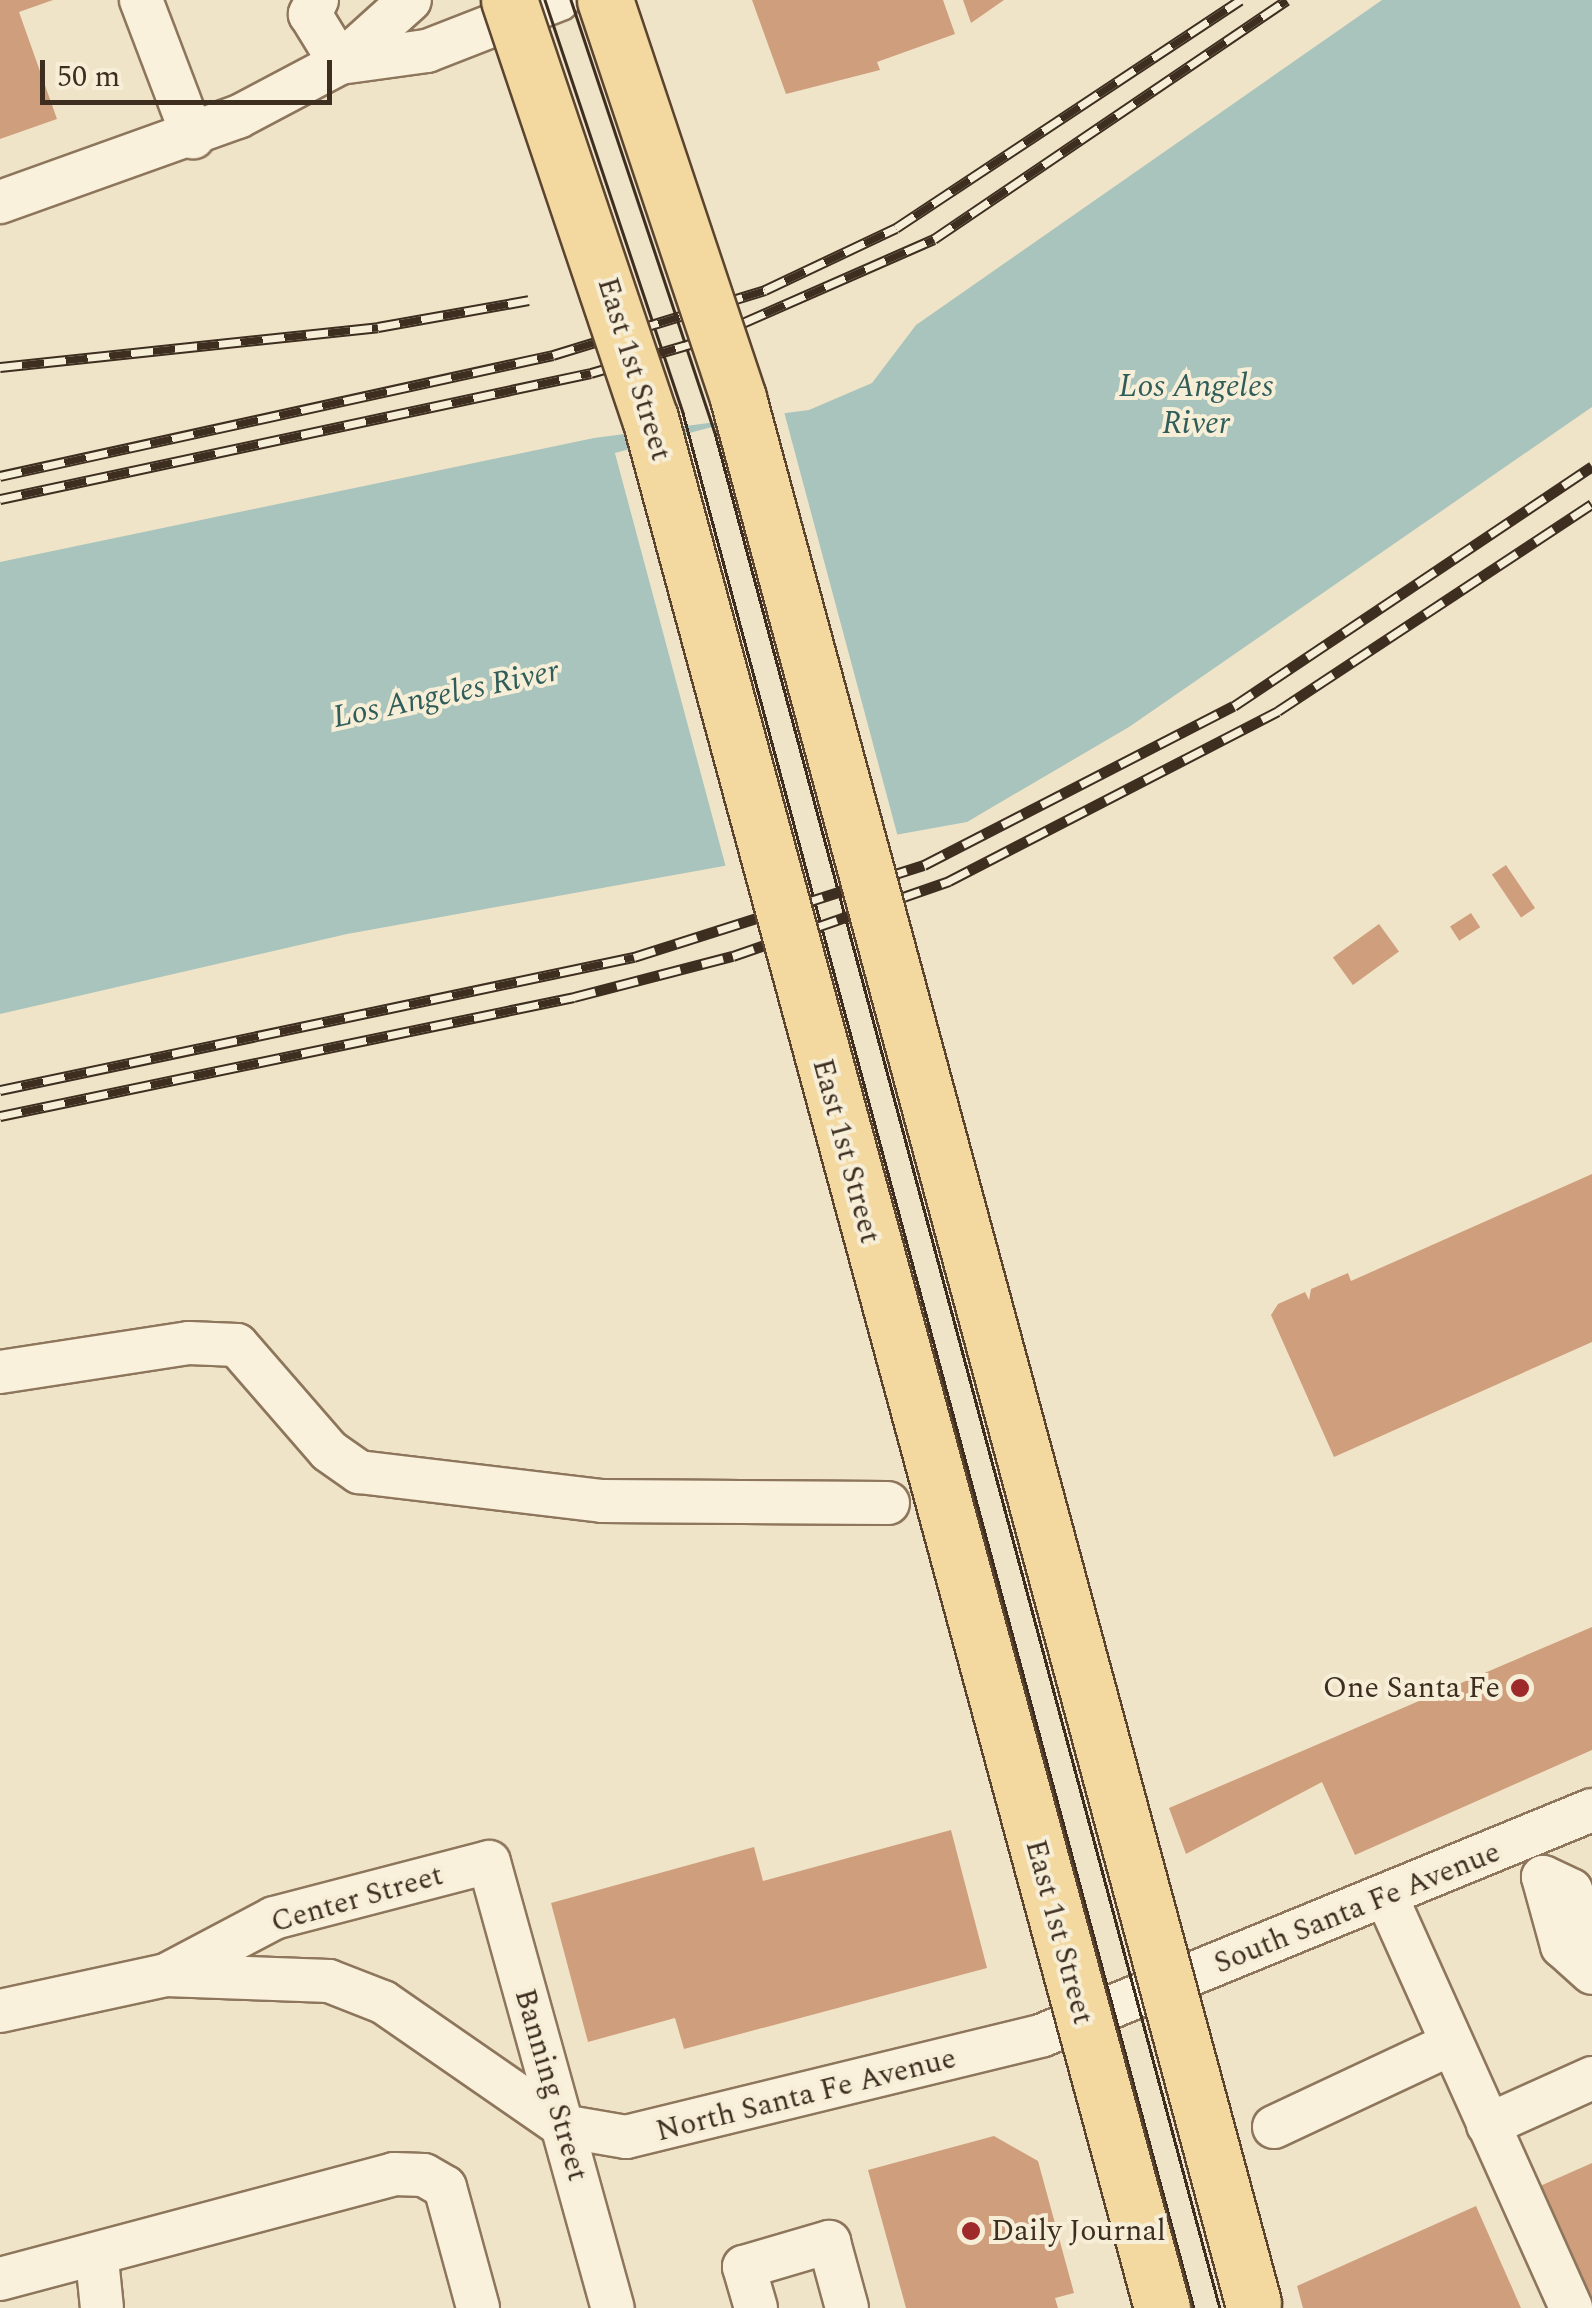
<!DOCTYPE html>
<html>
<head>
<meta charset="utf-8">
<style>
  body { margin:0 }
  #map { position:relative; width:1592px; height:2308px; overflow:hidden; background:#f0e4c8; font-family:Spectral,serif }
  div>[style] { position:absolute }
  .water>* { inset:0; background:#a9c4bc }
  .pier>* { inset:0; background:#f0e4c8; transform-origin:0 0 }
  .building>* { inset:0; background:#cf9f7d; transform-origin:0 0 }
  .roads { filter:drop-shadow(2px 0 #8d765c) drop-shadow(-2px 0 #8d765c) drop-shadow(0 2px #8d765c) drop-shadow(0 -2px #8d765c) }
  .minor>* { height:42px; margin:-21px; padding:0 21px; transform-origin:21px; border-radius:21px; background:#faf1dc }
  .tram>* { height:2.5px; margin:-1.25px; padding:0 1.25px; transform-origin:1.25px; border-radius:1.25px; background:#3d2e20 }
  .rail>* { height:11px; margin-top:-5.5px; transform-origin:0; background:repeating-linear-gradient(90deg,#f7eed8 0 22px,#3d2e20 0 44px); box-sizing:border-box; border-block:2px solid #3d2e20 }
  .bridges { filter:drop-shadow(2px 0 #5b4430) drop-shadow(-2px 0 #5b4430) drop-shadow(0 2px #5b4430) drop-shadow(0 -2px #5b4430) }
  .major-bridge>* { height:55px; margin:-27.5px; padding:0 27.5px; transform-origin:27.5px; border-radius:27.5px; background:#f3d9a0 }
  .dots>* { width:28px; height:28px; translate:-50% -50%; box-sizing:border-box; border:5px solid #f7eed8; border-radius:50% }
  span { translate:-50% -50%; white-space:nowrap; text-align:center; line-height:1.15; -webkit-text-stroke:8px #f7eed8; paint-order:stroke }
  .street-label { font-size:30px; color:#3d2e20 }
  .poi-label { font-size:30px; color:#3d2e20 }
  .right { translate:-100% -50%; text-align:right }
  .left { translate:0 -50%; text-align:left }
  .water-label { font-size:32px; color:#2f5d5a; font-style:italic }
  .scale { position:absolute; left:40px; top:60px; width:292px; height:45px; box-sizing:border-box; border:5px solid #3d2e20; border-top:0; padding-left:12px; font-size:30px; line-height:35px; white-space:nowrap; color:#3d2e20; -webkit-text-stroke:8px #f7eed8; paint-order:stroke }
</style>
</head>
<body>
<div id="map">
  <div class="water">
    <i style="clip-path:polygon(1382px 0,1592px 0,1592px 407px,1129px 727px,967px 822px,347px 934px,0 1014px,0 562px,594px 438px,809px 410px,872px 383px,916px 325px)"></i>
  </div>
  <div class="pier">
    <i style="left:783px;top:408px;width:448px;height:174px;rotate:75deg"></i>
  </div>
  <div class="building">
    <i style="clip-path:polygon(0 0,53px 0,19px 12px,57px 119px,0 139px)"></i>
    <i style="clip-path:polygon(752px 0,943px 0,955px 34px,877px 62px,880px 70px,786px 94px)"></i>
    <i style="clip-path:polygon(963px 0,1004px 0,971px 23px)"></i>
    <i style="left:1506px;top:865px;width:52px;height:17px;rotate:56deg"></i>
    <i style="left:1471px;top:913px;width:17px;height:25px;rotate:57deg"></i>
    <i style="left:1379px;top:924px;width:34px;height:57px;rotate:54deg"></i>
    <i style="clip-path:polygon(1592px 1174px,1592px 1342px,1334px 1457px,1271px 1315px,1278px 1304px,1305px 1292px,1309px 1300px,1311px 1289px,1348px 1273px,1351px 1281px)"></i>
    <i style="clip-path:polygon(1592px 1627px,1592px 1750px,1355px 1855px,1322px 1782px,1186px 1854px,1169px 1808px)"></i>
    <i style="clip-path:polygon(951px 1830px,987px 1968px,684px 2049px,675px 2018px,588px 2042px,551px 1903px,754px 1847px,763px 1881px)"></i>
    <i style="clip-path:polygon(994px 2136px,1038px 2161px,1074px 2293px,1055px 2298px,1058px 2308px,906px 2308px,868px 2170px)"></i>
    <i style="clip-path:polygon(1592px 2163px,1592px 2303px,1540px 2186px)"></i>
    <i style="clip-path:polygon(1476px 2206px,1521px 2308px,1303px 2308px,1297px 2286px)"></i>
  </div>
  <div class="roads">
    <div class="minor">
      <i style="left:141px;top:0;width:147px;rotate:69.2deg"></i>
      <i style="left:317px;top:0;width:16px;rotate:117deg"></i>
      <i style="left:310px;top:14px;width:57px;rotate:58.5deg"></i>
      <i style="left:340px;top:63px;width:88px;rotate:-7.9deg"></i>
      <i style="left:427px;top:51px;width:141px;rotate:-21.3deg"></i>
      <i style="left:0;top:202px;width:253px;rotate:-19.7deg"></i>
      <i style="left:238px;top:117px;width:115px;rotate:-27.9deg"></i>
      <i style="left:340px;top:63px;width:94px;rotate:-42deg"></i>
      <i style="left:0;top:1372px;width:191px;rotate:-8.7deg"></i>
      <i style="left:189px;top:1343px;width:48px;rotate:2.4deg"></i>
      <i style="left:237px;top:1345px;width:140px;rotate:49deg"></i>
      <i style="left:329px;top:1451px;width:37px;rotate:35deg"></i>
      <i style="left:359px;top:1472px;width:245px;rotate:6.8deg"></i>
      <i style="left:602px;top:1501px;width:286px;rotate:0.4deg"></i>
      <i style="left:1387px;top:1898px;width:449px;rotate:65.8deg"></i>
      <i style="left:1592px;top:1955px;width:68px;rotate:-107.9deg"></i>
      <i style="left:1571px;top:1890px;width:31px;rotate:-155deg"></i>
      <i style="left:1543px;top:1877px;width:72px;rotate:74.6deg"></i>
      <i style="left:1562px;top:1946px;width:40px;rotate:42deg"></i>
      <i style="left:166px;top:1975px;width:163px;rotate:2.1deg"></i>
      <i style="left:329px;top:1981px;width:58px;rotate:21.3deg"></i>
      <i style="left:383px;top:2002px;width:218px;rotate:34.7deg"></i>
      <i style="left:562px;top:2126px;width:65px;rotate:9.8deg"></i>
      <i style="left:626px;top:2137px;width:429px;rotate:-13.7deg"></i>
      <i style="left:1043px;top:2035px;width:593px;rotate:-22.29deg"></i>
      <i style="left:0;top:2011px;width:170px;rotate:-12.2deg"></i>
      <i style="left:166px;top:1975px;width:122px;rotate:-27.8deg"></i>
      <i style="left:274px;top:1918px;width:222px;rotate:-14.6deg"></i>
      <i style="left:489px;top:1862px;width:463px;rotate:74.5deg"></i>
      <i style="left:1488px;top:2125px;width:114px;rotate:-24.3deg"></i>
      <i style="left:1274px;top:2127px;width:195px;rotate:-25.1deg"></i>
      <i style="left:97px;top:2259px;width:49px;rotate:84.2deg"></i>
      <i style="left:0;top:2279px;width:408px;rotate:-14.9deg"></i>
      <i style="left:394px;top:2174px;width:30px;rotate:2deg"></i>
      <i style="left:424px;top:2175px;width:24px;rotate:30deg"></i>
      <i style="left:445px;top:2187px;width:125px;rotate:74.7deg"></i>
      <i style="left:756px;top:2308px;width:43px;rotate:-106.3deg"></i>
      <i style="left:744px;top:2267px;width:89px;rotate:-16.4deg"></i>
      <i style="left:829px;top:2242px;width:68px;rotate:74.7deg"></i>
    </div>
  </div>
  <div class="tram">
    <i style="left:545px;top:0;width:435px;rotate:71.5deg"></i>
    <i style="left:683px;top:413px;width:1963px;rotate:74.91deg"></i>
    <i style="left:571px;top:0;width:456px;rotate:71.6deg"></i>
    <i style="left:715px;top:433px;width:1942px;rotate:74.93deg"></i>
  </div>
  <div class="rail">
    <i style="left:0;top:367px;width:380px;rotate:-6deg"></i>
    <i style="left:378px;top:327px;width:153px;rotate:-10.1deg"></i>
    <i style="left:0;top:476px;width:566px;rotate:-12.34deg"></i>
    <i style="left:553px;top:355px;width:222px;rotate:-17deg"></i>
    <i style="left:765px;top:290px;width:145px;rotate:-25.3deg"></i>
    <i style="left:896px;top:228px;width:413px;rotate:-33.5deg"></i>
    <i style="left:0;top:499px;width:604px;rotate:-12.04deg"></i>
    <i style="left:591px;top:373px;width:118px;rotate:-16.3deg"></i>
    <i style="left:704px;top:340px;width:251px;rotate:-23.7deg"></i>
    <i style="left:934px;top:239px;width:426px;rotate:-34.1deg"></i>
    <i style="left:0;top:1090px;width:648px;rotate:-11.85deg"></i>
    <i style="left:634px;top:957px;width:304px;rotate:-17.6deg"></i>
    <i style="left:924px;top:865px;width:348px;rotate:-27.2deg"></i>
    <i style="left:1234px;top:706px;width:431px;rotate:-33.8deg"></i>
    <i style="left:0;top:1116px;width:586px;rotate:-11.71deg"></i>
    <i style="left:574px;top:997px;width:164px;rotate:-14.5deg"></i>
    <i style="left:733px;top:956px;width:229px;rotate:-19.1deg"></i>
    <i style="left:949px;top:881px;width:370px;rotate:-27.3deg"></i>
    <i style="left:1278px;top:711px;width:376px;rotate:-33.4deg"></i>
  </div>
  <div class="bridges">
    <div class="major-bridge">
      <i style="left:509px;top:0;width:441px;rotate:71.4deg"></i>
      <i style="left:650px;top:418px;width:1958px;rotate:74.84deg"></i>
      <i style="left:605px;top:0;width:420px;rotate:71.5deg"></i>
      <i style="left:738px;top:398px;width:1973px;rotate:74.87deg"></i>
    </div>
  </div>
  <div class="dots">
    <i style="left:1520px;top:1688px;background:#9e2a2b"></i>
    <i style="left:971px;top:2231px;background:#9e2a2b"></i>
  </div>
  <div class="street-label">
    <span style="left:634px;top:369px;rotate:73deg">East 1st Street</span>
    <span style="left:846px;top:1151px;rotate:75deg">East 1st Street</span>
    <span style="left:357px;top:1899px;rotate:-16deg">Center Street</span>
    <span style="left:1357px;top:1908px;rotate:-22deg">South Santa Fe Avenue</span>
    <span style="left:1059px;top:1932px;rotate:75deg">East 1st Street</span>
    <span style="left:551px;top:2085px;rotate:74deg">Banning Street</span>
    <span style="left:806px;top:2095px;rotate:-14deg">North Santa Fe Avenue</span>
  </div>
  <div class="poi-label">
    <span class="right" style="left:1500px;top:1688px">One Santa Fe</span>
    <span class="left" style="left:991px;top:2231px">Daily Journal</span>
  </div>
  <div class="water-label">
    <span style="left:1196px;top:406px">Los Angeles<br>River</span>
    <span style="left:446px;top:695px;rotate:-12deg">Los Angeles River</span>
  </div>
  <div class="scale">50 m</div>
</div>
</body>
</html>
